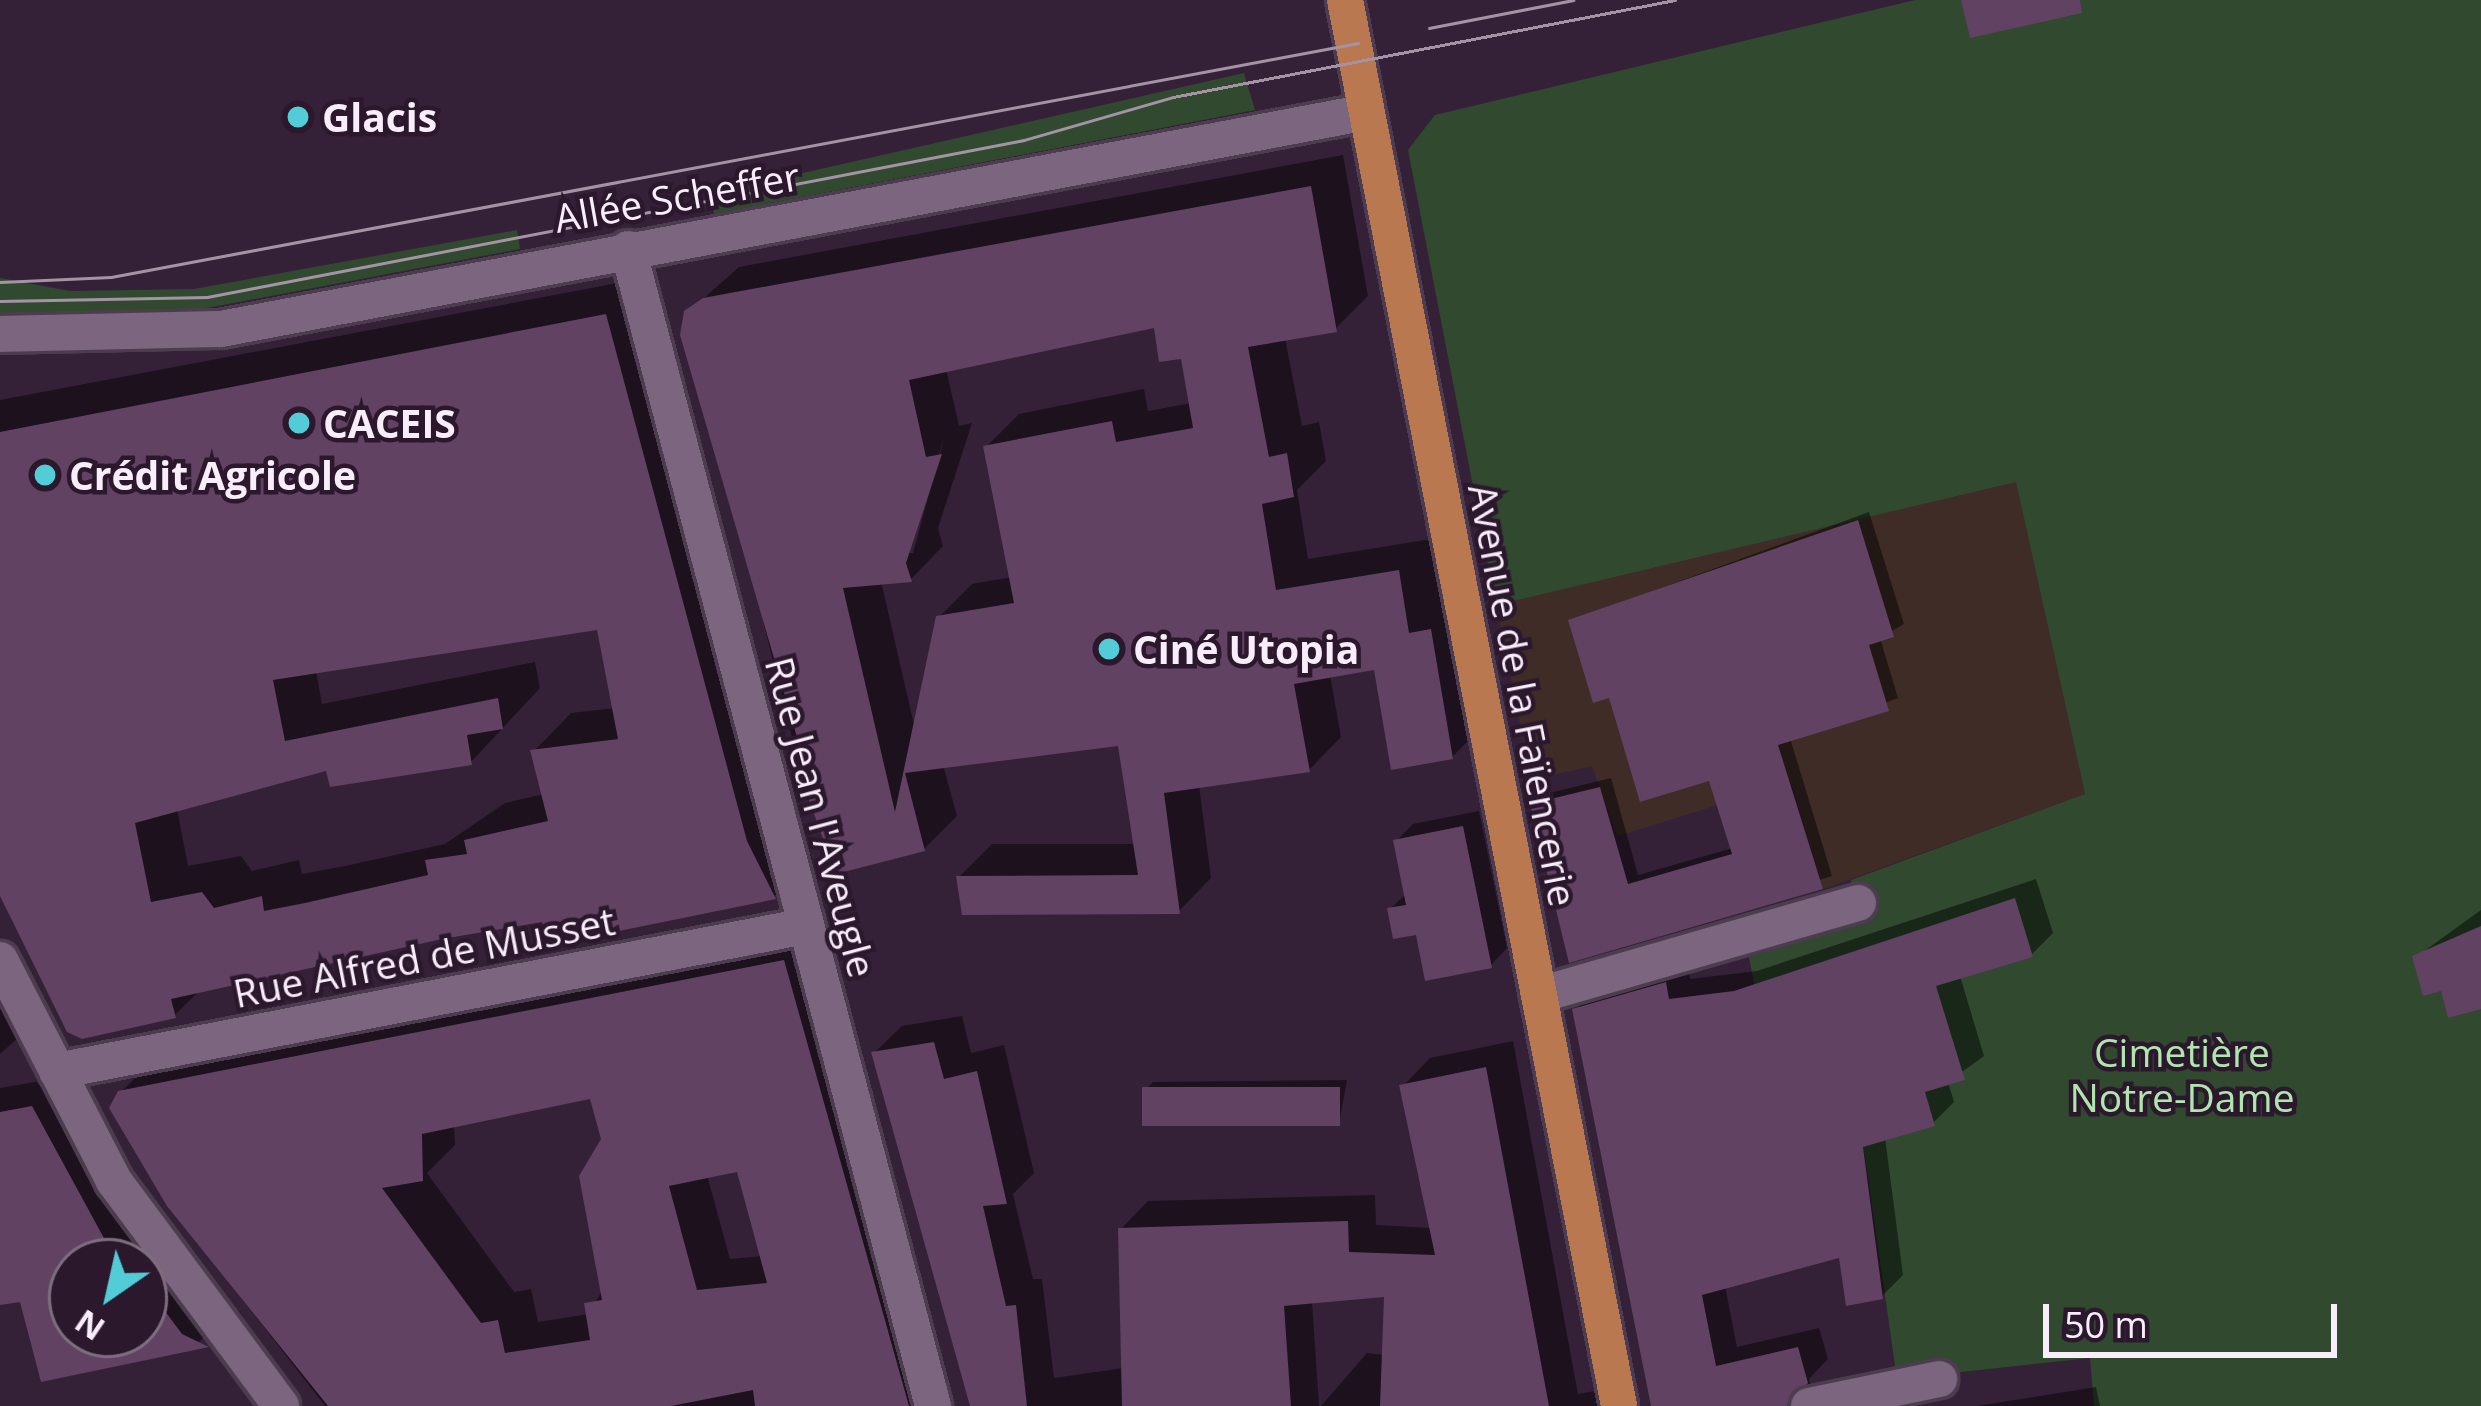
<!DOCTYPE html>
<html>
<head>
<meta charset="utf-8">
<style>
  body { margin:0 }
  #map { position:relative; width:2481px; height:1406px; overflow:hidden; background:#352137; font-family:"Open Sans",sans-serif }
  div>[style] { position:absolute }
  .commercial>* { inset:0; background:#3f2c27 }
  .green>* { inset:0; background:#30492f }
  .shadow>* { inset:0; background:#0007 }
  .building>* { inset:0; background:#614263; transform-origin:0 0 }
  .roads { filter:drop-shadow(3px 0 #4d3c4f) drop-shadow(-3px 0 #4d3c4f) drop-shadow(0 3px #4d3c4f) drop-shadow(0 -3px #4d3c4f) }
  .minor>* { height:36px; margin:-18px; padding:0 18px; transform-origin:18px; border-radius:18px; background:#7c657e }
  .major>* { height:36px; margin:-18px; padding:0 18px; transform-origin:18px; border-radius:18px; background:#ba7850 }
  .tram>* { height:3px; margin:-1.5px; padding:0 1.5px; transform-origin:1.5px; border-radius:1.5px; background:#a393a5 }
  .dots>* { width:33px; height:33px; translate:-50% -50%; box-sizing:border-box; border:6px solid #2b182d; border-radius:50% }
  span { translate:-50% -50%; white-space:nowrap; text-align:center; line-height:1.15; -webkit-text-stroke:9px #2b182d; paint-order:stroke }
  .poi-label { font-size:39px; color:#faedfb; font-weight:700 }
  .left { translate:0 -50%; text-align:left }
  .street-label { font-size:39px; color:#faedfb }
  .park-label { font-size:39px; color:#afe6ad }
  .north { position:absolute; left:48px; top:1238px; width:120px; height:120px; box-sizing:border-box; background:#2b182d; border:3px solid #7e6d7f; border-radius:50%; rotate:214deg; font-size:33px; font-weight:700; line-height:48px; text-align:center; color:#faedfb }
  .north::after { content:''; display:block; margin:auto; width:42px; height:54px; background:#52ccd6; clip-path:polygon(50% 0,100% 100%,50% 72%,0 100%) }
  .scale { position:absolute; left:2043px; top:1304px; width:294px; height:54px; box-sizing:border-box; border:6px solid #faedfb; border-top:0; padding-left:15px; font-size:36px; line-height:42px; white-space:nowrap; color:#faedfb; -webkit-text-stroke:9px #2b182d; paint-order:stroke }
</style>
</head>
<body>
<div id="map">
  <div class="commercial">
    <i style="clip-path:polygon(2016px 481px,2085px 794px,1823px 889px,1791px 782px,1618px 836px,1592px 766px,1531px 780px,1496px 605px)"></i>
  </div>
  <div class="green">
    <i style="clip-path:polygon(1915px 0,2481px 0,2481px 1406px,2094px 1406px,2090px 1358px,1897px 1379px,1864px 1150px,1789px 1168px,1749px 957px,1862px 922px,1851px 880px,2085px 794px,2016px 482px,1496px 605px,1408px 150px,1435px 115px)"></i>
    <i style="clip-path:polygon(1244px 73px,1255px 110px,714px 214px,710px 194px)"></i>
    <i style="clip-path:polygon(517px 230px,520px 249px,191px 311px,0 316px,0 278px,70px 291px,194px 289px)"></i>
  </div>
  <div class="shadow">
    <i style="clip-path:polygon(evenodd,1343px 155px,1368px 296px,1335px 329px,1285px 338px,1302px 426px,1319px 422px,1326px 461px,1297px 490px,1308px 559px,1431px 539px,1441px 602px,1463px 598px,1485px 724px,1452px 757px,1377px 667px,1330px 675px,1341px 737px,1309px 770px,1199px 785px,1211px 878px,1179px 911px,959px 877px,992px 844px,1136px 844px,1120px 743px,943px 765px,957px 816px,924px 849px,798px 762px,687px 313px,739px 267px,1343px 155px,1157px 324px,1183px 356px,1192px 403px,1148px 411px,1144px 389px,1019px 414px,986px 447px,1012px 577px,972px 584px,939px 617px,915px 729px,881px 581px,911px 579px,943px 546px,938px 528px,972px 423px,959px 426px,946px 369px,1157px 324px,1343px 155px,944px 439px,913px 553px,906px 553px,944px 439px)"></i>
    <i style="clip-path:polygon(evenodd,644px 278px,783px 803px,812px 858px,774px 896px,552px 942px,544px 918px,441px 936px,201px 989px,174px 1016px,0 894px,0 400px,644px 278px,599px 626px,615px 708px,571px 713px,534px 751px,544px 794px,505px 803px,445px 844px,345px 866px,302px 874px,299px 860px,252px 871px,241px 856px,188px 866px,177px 809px,329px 767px,471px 762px,540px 688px,535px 662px,322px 704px,316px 671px,599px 626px)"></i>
    <i style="clip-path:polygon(1869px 512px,1904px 624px,1880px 638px,1898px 698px,1790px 738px,1832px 876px,1572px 959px,1534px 805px,1545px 794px,1611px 778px,1638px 875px,1733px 848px,1711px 777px,1611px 694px,1571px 621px)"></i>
    <i style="clip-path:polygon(1479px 811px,1507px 948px,1490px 966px,1390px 909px,1407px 893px,1396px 841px,1413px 824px)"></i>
    <i style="clip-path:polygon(2036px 879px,2053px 933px,2032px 954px,1960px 976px,1984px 1056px,1948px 1082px,1954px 1102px,1933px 1123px,1885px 1138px,1903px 1275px,1882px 1296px,1841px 1255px,1725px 1286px,1737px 1347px,1819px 1328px,1828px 1359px,1809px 1379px,1814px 1402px,1914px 1392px,1916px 1406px,1654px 1406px,1575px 1010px,1596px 989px,1687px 963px,1690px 979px,1757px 971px)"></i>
    <i style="clip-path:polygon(2481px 910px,2481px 1006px,2416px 957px)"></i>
    <i style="clip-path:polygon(evenodd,817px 929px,950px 1406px,325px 1406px,222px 1273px,120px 1093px,154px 1059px,817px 929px,592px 1096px,605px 1140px,603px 1289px,589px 1314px,538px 1322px,531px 1289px,514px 1292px,427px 1173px,455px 1145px,454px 1124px,592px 1096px,817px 929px,740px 1168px,763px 1256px,730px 1259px,707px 1175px,740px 1168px)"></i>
    <i style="clip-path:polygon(0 951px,36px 1022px,0 1054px)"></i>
    <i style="clip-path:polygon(962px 1016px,971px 1053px,1004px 1045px,1034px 1173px,1013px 1194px,1033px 1279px,1042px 1279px,1054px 1378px,1123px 1368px,1121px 1229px,1148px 1201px,1375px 1195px,1376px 1225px,1432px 1228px,1403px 1086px,1430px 1058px,1513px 1041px,1578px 1394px,1606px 1389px,1608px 1406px,1321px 1406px,1367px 1353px,1384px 1355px,1387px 1294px,1312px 1301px,1319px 1406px,972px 1406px,874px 1053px,902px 1026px)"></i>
    <i style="clip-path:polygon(evenodd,64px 1077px,224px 1317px,193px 1348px,43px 1378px,22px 1298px,0 1302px,0 1088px,64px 1077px,72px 1262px,144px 1262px,144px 1334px,72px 1334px,72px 1262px)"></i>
    <i style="clip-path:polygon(1347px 1080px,1339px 1123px,1145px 1090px,1153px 1082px)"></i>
    <i style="clip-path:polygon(2096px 1387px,2100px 1406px,1977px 1406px)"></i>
  </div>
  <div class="building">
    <i style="clip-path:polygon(1961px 0,2080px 0,2082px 13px,1970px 38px)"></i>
    <i style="clip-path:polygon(evenodd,1311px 186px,1337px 332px,1248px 347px,1269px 457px,1287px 453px,1294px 497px,1262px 504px,1276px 590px,1399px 570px,1409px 633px,1431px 629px,1453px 759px,1391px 770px,1374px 670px,1294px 684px,1310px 772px,1164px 793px,1180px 914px,962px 915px,956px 876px,1138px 875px,1118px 746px,905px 773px,925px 851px,836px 874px,795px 762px,803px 758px,680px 335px,684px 311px,703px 298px,1311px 186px,1154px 328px,1159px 362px,1181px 359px,1193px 428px,1116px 442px,1112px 421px,983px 446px,1014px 603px,936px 616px,895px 812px,843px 588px,912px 582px,906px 563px,942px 454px,926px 457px,909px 380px,1154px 328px)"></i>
    <i style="clip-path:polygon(evenodd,606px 314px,747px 841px,776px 899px,550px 945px,542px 922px,442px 939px,171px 999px,176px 1018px,82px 1039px,67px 1032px,0 896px,0 432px,606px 314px,597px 630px,618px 739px,530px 750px,548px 821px,464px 840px,467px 854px,425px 860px,428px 875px,305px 903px,264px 911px,262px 896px,214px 908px,202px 892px,151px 902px,135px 823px,326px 771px,330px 787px,472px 765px,467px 735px,503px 729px,498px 698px,285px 741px,273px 680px,597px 630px)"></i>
    <i style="clip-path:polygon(1858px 520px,1894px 637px,1869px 645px,1889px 711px,1778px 745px,1823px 889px,1569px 963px,1530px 804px,1600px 787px,1628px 884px,1732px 854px,1709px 781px,1640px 802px,1609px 698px,1593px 703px,1568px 620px)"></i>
    <i style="clip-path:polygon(1463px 826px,1492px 968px,1425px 981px,1416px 935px,1393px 939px,1387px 908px,1406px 905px,1393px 840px)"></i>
    <i style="clip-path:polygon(2015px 898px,2033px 957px,1936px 986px,1965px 1080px,1925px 1092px,1935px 1126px,1863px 1147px,1883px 1299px,1846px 1306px,1839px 1258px,1702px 1295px,1716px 1366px,1798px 1347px,1808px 1383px,1787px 1406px,1651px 1406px,1572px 1009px,1666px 982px,1669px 999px,1734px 991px)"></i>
    <i style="clip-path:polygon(2481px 926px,2481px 1009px,2448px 1018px,2441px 991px,2423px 996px,2412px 956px)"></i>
    <i style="clip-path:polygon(evenodd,784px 960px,909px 1406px,755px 1406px,753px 1390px,671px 1406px,328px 1406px,167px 1206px,109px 1108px,118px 1091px,784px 960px,590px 1099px,601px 1139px,579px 1176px,602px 1300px,584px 1303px,590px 1340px,505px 1353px,498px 1320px,481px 1323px,382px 1188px,423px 1181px,422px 1134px,590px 1099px,784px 960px,737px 1172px,767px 1283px,697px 1290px,669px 1186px,737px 1172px)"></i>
    <i style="clip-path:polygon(934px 1042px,944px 1079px,977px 1071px,1007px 1204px,983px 1206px,1006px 1306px,1016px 1305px,1027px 1406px,970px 1406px,871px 1052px)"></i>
    <i style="clip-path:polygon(1486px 1067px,1549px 1406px,1380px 1406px,1384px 1297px,1284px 1306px,1291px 1406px,1122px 1406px,1118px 1228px,1348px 1221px,1349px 1252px,1435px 1255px,1399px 1085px)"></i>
    <i style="left:1340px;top:1087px;width:39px;height:198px;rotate:90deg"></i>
    <i style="clip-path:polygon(32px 1106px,117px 1262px,72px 1262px,72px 1334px,144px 1334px,144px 1283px,182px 1334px,209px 1347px,41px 1382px,20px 1302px,0 1305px,0 1112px)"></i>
  </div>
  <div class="roads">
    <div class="minor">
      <i style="left:628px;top:249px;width:1197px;rotate:75.23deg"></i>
      <i style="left:0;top:334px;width:221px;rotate:-1.3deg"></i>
      <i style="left:221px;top:329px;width:1166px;rotate:-10.72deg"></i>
      <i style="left:0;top:960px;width:249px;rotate:62.7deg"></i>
      <i style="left:114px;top:1181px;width:280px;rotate:53.4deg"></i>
      <i style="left:1539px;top:995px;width:332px;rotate:-16.1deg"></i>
      <i style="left:57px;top:1071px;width:763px;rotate:-10.96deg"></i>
      <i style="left:1809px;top:1406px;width:133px;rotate:-11.7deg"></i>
    </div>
    <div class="major">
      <i style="left:1345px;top:0;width:1432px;rotate:78.97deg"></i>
    </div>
  </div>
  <div class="tram">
    <i style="left:1429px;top:28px;width:147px;rotate:-11deg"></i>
    <i style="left:0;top:282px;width:111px;rotate:-2.6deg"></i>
    <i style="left:111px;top:277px;width:1269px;rotate:-10.63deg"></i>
    <i style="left:0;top:301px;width:207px;rotate:-1.1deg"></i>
    <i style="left:207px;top:297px;width:832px;rotate:-10.88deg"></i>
    <i style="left:1024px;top:140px;width:155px;rotate:-16.1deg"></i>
    <i style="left:1173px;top:97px;width:511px;rotate:-10.94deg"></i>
  </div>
  <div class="dots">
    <i style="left:298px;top:117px;background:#52ccd6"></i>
    <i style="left:299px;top:423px;background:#52ccd6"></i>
    <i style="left:45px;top:475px;background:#52ccd6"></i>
    <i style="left:1109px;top:649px;background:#52ccd6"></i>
  </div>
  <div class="poi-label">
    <span class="left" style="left:322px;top:117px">Glacis</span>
    <span class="left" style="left:323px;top:423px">CACEIS</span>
    <span class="left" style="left:69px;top:475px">Crédit Agricole</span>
    <span class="left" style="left:1133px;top:649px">Ciné Utopia</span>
  </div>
  <div class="street-label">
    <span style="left:677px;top:197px;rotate:-10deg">Allée Scheffer</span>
    <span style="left:1523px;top:695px;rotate:79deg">Avenue de la Faïencerie</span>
    <span style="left:821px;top:817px;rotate:75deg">Rue Jean l'Aveugle</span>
    <span style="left:424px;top:957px;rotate:-11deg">Rue Alfred de Musset</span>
  </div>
  <div class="park-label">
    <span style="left:2182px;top:1075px">Cimetière<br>Notre-Dame</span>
  </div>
  <div class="north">N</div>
  <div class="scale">50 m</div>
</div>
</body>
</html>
